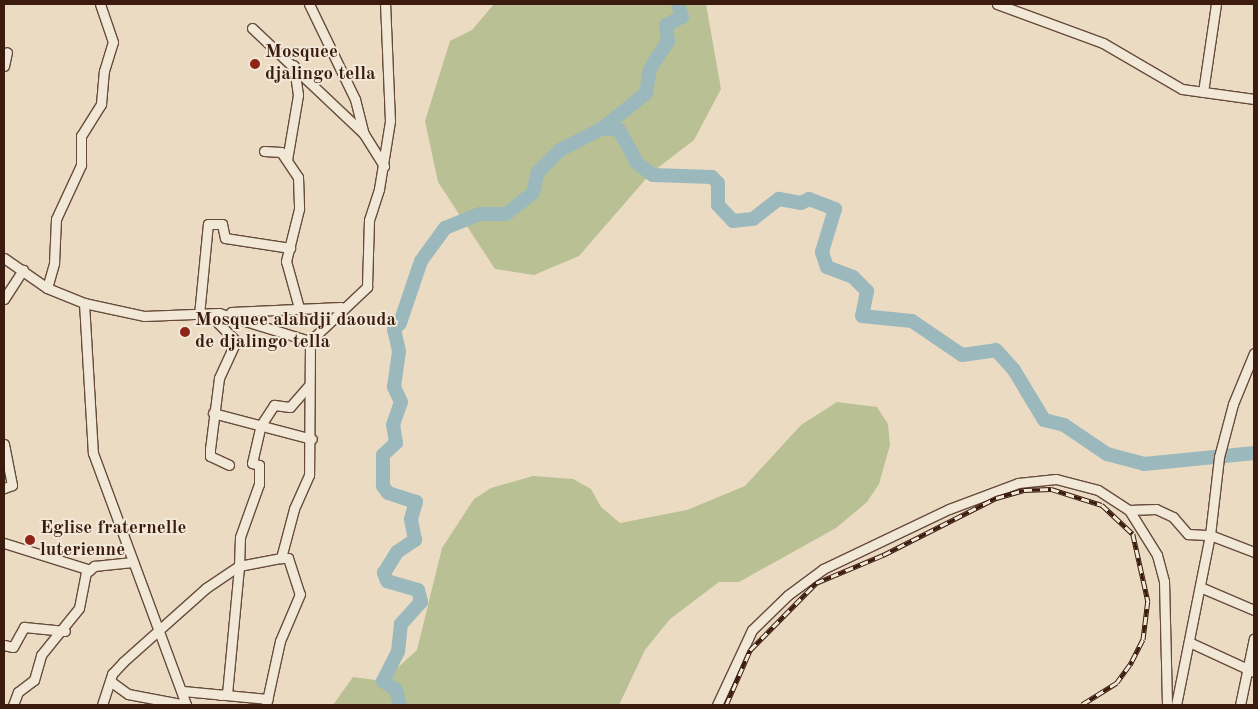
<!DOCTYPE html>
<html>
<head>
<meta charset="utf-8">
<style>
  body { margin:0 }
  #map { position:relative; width:1258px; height:709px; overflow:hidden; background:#ebdbc3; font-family:"Old Standard TT",serif }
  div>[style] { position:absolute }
  .green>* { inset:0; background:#b9c093 }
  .river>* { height:14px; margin:-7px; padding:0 7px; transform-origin:7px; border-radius:7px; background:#9bb9bc }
  .roads { filter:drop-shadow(1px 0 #674b3b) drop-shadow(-1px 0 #674b3b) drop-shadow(0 1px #674b3b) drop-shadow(0 -1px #674b3b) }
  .minor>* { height:9px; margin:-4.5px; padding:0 4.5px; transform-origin:4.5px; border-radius:4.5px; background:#f2e8d8 }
  .rail>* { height:4.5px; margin-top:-2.25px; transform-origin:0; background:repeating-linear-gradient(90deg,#f2e8d8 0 8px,#3b1b0e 0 16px); box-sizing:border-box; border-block:1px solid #3b1b0e }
  .dots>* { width:14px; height:14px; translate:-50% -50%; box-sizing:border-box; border:2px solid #f2e8d8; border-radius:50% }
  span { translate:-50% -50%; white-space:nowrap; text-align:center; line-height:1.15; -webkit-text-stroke:4px #f2e8d8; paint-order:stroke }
  .poi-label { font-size:19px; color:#3b1b0e; font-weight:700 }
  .left { translate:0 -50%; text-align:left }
  .frame { position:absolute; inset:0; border:5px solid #3b1b0e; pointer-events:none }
</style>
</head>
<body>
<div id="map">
  <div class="green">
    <i style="clip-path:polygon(494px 4px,706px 4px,721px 89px,694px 140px,651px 173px,579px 256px,534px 275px,495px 269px,438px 182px,425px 121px,450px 41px,472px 30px)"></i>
    <i style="clip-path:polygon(837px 402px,877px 407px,888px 424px,890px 445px,879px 484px,867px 502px,836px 528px,739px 582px,719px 582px,670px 619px,645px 650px,619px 705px,333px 705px,353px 677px,383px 681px,417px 650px,442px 548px,474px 499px,491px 488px,533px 476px,573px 479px,591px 489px,601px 507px,620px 523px,687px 510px,745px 486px,801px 425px)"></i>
  </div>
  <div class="river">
    <i style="left:603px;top:128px;width:16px;rotate:7deg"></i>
    <i style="left:619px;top:130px;width:38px;rotate:61deg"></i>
    <i style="left:637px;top:163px;width:20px;rotate:37deg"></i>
    <i style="left:653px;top:175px;width:59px;rotate:1.9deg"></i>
    <i style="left:712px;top:177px;width:8px;rotate:45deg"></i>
    <i style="left:718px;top:183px;width:22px;rotate:90deg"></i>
    <i style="left:718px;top:205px;width:22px;rotate:47deg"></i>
    <i style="left:733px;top:221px;width:20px;rotate:-6deg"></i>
    <i style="left:753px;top:219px;width:33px;rotate:-38deg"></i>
    <i style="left:779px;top:199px;width:22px;rotate:10deg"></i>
    <i style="left:801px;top:203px;width:9px;rotate:-27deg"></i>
    <i style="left:809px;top:199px;width:28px;rotate:21deg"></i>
    <i style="left:835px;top:209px;width:45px;rotate:106.8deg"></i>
    <i style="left:822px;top:252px;width:16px;rotate:72deg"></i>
    <i style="left:827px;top:267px;width:28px;rotate:21deg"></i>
    <i style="left:853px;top:277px;width:20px;rotate:45deg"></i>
    <i style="left:867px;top:291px;width:25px;rotate:101deg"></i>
    <i style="left:862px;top:316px;width:50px;rotate:5.7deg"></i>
    <i style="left:912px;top:321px;width:60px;rotate:34.2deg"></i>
    <i style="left:962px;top:355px;width:34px;rotate:-8deg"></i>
    <i style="left:996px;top:350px;width:27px;rotate:48deg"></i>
    <i style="left:1014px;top:370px;width:58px;rotate:59deg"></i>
    <i style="left:1044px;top:420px;width:21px;rotate:14deg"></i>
    <i style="left:1064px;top:425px;width:52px;rotate:34deg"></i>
    <i style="left:1107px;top:454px;width:38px;rotate:15deg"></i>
    <i style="left:1144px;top:464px;width:111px;rotate:-5.7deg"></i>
    <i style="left:400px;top:705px;width:16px;rotate:-105deg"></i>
    <i style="left:396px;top:690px;width:16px;rotate:-145deg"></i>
    <i style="left:383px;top:681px;width:33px;rotate:-63deg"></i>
    <i style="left:398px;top:652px;width:28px;rotate:-84deg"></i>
    <i style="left:401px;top:624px;width:30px;rotate:-48deg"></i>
    <i style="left:421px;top:602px;width:12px;rotate:-104deg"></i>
    <i style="left:418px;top:590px;width:32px;rotate:-164deg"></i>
    <i style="left:387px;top:581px;width:9px;rotate:-111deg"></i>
    <i style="left:384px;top:573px;width:25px;rotate:-58deg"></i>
    <i style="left:397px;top:552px;width:22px;rotate:-34deg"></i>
    <i style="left:415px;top:540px;width:21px;rotate:-101deg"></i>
    <i style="left:411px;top:519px;width:18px;rotate:-74deg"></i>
    <i style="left:416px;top:502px;width:29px;rotate:-162deg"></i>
    <i style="left:388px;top:493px;width:9px;rotate:-126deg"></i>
    <i style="left:383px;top:486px;width:31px;rotate:-90deg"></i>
    <i style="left:383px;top:455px;width:18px;rotate:-43deg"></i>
    <i style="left:396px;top:443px;width:18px;rotate:-99deg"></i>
    <i style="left:393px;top:425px;width:24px;rotate:-71deg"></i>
    <i style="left:401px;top:402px;width:17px;rotate:-115deg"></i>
    <i style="left:394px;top:387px;width:36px;rotate:-82deg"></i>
    <i style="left:399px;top:351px;width:22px;rotate:-103deg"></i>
    <i style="left:394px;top:330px;width:9px;rotate:-49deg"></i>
    <i style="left:400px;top:323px;width:65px;rotate:-71.3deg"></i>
    <i style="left:421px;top:261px;width:41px;rotate:-54deg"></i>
    <i style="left:445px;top:228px;width:38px;rotate:-22deg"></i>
    <i style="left:480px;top:214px;width:26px"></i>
    <i style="left:506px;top:214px;width:34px;rotate:-38deg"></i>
    <i style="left:533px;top:193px;width:22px;rotate:-77deg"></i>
    <i style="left:538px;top:172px;width:31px;rotate:-45deg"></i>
    <i style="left:560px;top:150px;width:48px;rotate:-27.1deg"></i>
    <i style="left:603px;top:128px;width:55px;rotate:-39.1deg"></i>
    <i style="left:646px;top:93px;width:24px;rotate:-81deg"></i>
    <i style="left:650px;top:69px;width:33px;rotate:-57deg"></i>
    <i style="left:668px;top:41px;width:16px;rotate:-97deg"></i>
    <i style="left:666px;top:25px;width:18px;rotate:-27deg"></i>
    <i style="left:682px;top:17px;width:14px;rotate:-107deg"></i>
  </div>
  <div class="roads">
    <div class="minor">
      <i style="left:309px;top:4px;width:106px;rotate:64.2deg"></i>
      <i style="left:355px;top:99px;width:36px;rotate:76deg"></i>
      <i style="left:364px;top:134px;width:38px;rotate:58deg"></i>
      <i style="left:997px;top:4px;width:113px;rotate:20.2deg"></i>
      <i style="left:1103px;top:43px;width:91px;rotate:30.2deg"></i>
      <i style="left:1182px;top:89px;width:73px;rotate:7.9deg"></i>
      <i style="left:252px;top:28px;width:154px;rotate:43.4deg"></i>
      <i style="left:4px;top:66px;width:14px;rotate:-78deg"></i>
      <i style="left:1203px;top:92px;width:89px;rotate:-81.6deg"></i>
      <i style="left:264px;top:151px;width:17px;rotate:3deg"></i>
      <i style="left:281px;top:152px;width:30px;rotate:56deg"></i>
      <i style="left:298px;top:177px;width:32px;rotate:88deg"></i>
      <i style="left:299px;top:209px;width:54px;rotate:104deg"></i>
      <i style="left:286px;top:261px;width:49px;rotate:74.5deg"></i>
      <i style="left:287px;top:160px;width:66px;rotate:-80.4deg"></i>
      <i style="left:298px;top:95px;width:30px;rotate:-98deg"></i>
      <i style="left:4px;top:258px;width:52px;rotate:34.9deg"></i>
      <i style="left:47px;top:288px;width:40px;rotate:22deg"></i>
      <i style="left:84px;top:303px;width:61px;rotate:12.2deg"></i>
      <i style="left:144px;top:316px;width:75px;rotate:-2.3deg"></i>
      <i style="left:219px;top:313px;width:95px;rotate:17.1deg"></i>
      <i style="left:310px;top:341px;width:134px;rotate:90.4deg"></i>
      <i style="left:309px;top:475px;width:37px;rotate:114deg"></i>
      <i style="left:294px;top:509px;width:51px;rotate:104.9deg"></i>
      <i style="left:281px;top:558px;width:7px"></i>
      <i style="left:288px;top:558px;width:38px;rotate:72deg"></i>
      <i style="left:300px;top:594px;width:51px;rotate:113.1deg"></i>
      <i style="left:280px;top:641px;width:66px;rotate:102.3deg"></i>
      <i style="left:47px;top:288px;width:26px;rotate:-74deg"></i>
      <i style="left:54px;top:263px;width:44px;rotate:-87.4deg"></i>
      <i style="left:56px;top:219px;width:60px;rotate:-65.2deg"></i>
      <i style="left:81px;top:165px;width:29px;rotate:-90deg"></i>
      <i style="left:81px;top:136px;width:38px;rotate:-58deg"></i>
      <i style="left:101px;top:104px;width:33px;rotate:-85deg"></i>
      <i style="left:104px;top:71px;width:30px;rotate:-73deg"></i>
      <i style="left:113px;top:42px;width:40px;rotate:-108.9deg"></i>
      <i style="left:4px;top:299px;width:35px;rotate:-57deg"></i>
      <i style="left:84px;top:303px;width:150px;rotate:86.6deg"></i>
      <i style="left:93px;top:453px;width:269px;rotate:69.7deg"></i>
      <i style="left:231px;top:312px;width:110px;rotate:-2.6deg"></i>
      <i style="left:209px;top:314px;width:38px;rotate:45deg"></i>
      <i style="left:236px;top:341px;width:41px;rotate:114.7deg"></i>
      <i style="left:219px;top:378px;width:72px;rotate:97.2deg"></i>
      <i style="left:210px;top:449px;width:7px;rotate:90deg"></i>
      <i style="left:210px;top:456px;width:21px;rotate:25deg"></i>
      <i style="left:199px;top:315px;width:91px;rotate:-84.4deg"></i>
      <i style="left:208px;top:224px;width:14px"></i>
      <i style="left:222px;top:224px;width:14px;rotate:78deg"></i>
      <i style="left:225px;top:238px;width:66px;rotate:8.7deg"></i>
      <i style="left:310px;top:341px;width:79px;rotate:-43.5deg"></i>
      <i style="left:367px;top:287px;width:67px;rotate:-88.3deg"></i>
      <i style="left:369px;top:220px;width:33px;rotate:-72deg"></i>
      <i style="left:379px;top:189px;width:69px;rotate:-80.8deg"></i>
      <i style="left:390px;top:121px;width:117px;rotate:-92.4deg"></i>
      <i style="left:213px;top:413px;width:102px;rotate:14.7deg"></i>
      <i style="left:4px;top:444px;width:42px;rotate:79deg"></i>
      <i style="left:12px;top:485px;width:9px;rotate:159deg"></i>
      <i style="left:1129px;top:510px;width:27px;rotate:-2deg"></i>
      <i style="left:1156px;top:509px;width:19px;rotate:25deg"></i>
      <i style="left:1173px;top:517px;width:23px;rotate:49deg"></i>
      <i style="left:1188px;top:534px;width:22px;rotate:3deg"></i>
      <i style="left:1210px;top:535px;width:47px;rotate:21.1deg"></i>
      <i style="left:4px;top:543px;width:90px;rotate:17.4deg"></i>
      <i style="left:1200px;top:587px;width:59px;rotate:23.1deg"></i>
      <i style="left:1189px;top:642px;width:72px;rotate:24.8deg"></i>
      <i style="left:4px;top:645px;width:9px;rotate:13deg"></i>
      <i style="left:13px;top:647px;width:23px;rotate:-61deg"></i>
      <i style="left:24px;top:627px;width:41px;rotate:5.6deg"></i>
      <i style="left:110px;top:681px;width:22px;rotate:36deg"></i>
      <i style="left:128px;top:694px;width:59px;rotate:10.7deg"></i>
      <i style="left:183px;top:691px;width:85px;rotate:5.4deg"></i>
      <i style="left:220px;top:695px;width:7px;rotate:-8deg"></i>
      <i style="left:227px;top:694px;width:129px;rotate:-84.6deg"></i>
      <i style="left:239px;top:566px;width:43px;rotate:-10.8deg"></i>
      <i style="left:13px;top:705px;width:14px;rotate:-69deg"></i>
      <i style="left:18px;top:692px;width:20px;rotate:-37deg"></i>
      <i style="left:34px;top:680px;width:26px;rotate:-74deg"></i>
      <i style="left:41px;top:655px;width:60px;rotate:-51deg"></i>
      <i style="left:79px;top:608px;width:36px;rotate:-79deg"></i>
      <i style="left:86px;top:573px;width:11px;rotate:-41deg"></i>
      <i style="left:94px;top:566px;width:39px;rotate:-6deg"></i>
      <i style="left:102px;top:705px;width:33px;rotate:-72deg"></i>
      <i style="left:112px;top:674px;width:16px;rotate:-47deg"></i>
      <i style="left:123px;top:662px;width:111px;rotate:-41.7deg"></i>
      <i style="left:206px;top:588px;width:40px;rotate:-34deg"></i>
      <i style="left:239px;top:566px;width:29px;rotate:-88deg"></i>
      <i style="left:240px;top:537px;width:56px;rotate:-70.3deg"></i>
      <i style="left:259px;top:484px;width:19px;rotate:-90deg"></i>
      <i style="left:259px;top:465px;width:7px;rotate:-164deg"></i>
      <i style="left:252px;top:463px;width:39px;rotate:-77deg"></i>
      <i style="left:261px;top:425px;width:24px;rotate:-57deg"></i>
      <i style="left:274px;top:405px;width:16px;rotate:7deg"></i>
      <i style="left:290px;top:407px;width:28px;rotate:-49deg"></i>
      <i style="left:717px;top:705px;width:83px;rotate:-65deg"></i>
      <i style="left:752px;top:630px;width:50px;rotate:-44.2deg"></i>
      <i style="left:788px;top:595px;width:44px;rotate:-36.6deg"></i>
      <i style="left:823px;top:569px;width:140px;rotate:-25.5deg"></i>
      <i style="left:949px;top:509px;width:74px;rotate:-20.6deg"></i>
      <i style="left:1018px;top:483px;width:38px;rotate:-6deg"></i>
      <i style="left:1056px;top:479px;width:43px;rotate:14.7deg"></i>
      <i style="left:1098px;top:490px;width:37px;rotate:33deg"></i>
      <i style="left:1129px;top:510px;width:53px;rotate:58.1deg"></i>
      <i style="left:1157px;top:555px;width:27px;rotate:75deg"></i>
      <i style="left:1164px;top:581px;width:124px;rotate:88.6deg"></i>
      <i style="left:1176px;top:705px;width:173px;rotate:-78.7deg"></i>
      <i style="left:1210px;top:535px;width:79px;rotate:-83.4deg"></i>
      <i style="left:1219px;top:457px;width:55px;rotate:-75.2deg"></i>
      <i style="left:1233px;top:404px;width:55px;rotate:-67.6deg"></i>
      <i style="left:1240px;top:705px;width:68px;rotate:-78.2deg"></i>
    </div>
  </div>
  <div class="rail">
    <i style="left:726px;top:705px;width:60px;rotate:-66.4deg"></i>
    <i style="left:750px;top:650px;width:94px;rotate:-45.4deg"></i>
    <i style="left:816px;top:583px;width:73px;rotate:-22.7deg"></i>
    <i style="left:883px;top:555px;width:127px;rotate:-26.8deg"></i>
    <i style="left:996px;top:498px;width:29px;rotate:-16deg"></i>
    <i style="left:1024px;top:490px;width:27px;rotate:-2deg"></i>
    <i style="left:1051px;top:489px;width:53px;rotate:17.4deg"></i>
    <i style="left:1102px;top:505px;width:42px;rotate:43.1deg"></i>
    <i style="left:1133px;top:534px;width:69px;rotate:77.4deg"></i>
    <i style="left:1148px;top:601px;width:39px;rotate:97deg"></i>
    <i style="left:1143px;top:640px;width:28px;rotate:117deg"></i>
    <i style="left:1130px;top:665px;width:22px;rotate:126deg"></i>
    <i style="left:1117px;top:683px;width:41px;rotate:147.8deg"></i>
  </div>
  <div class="dots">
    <i style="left:255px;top:64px;background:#8f2418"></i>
    <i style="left:185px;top:332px;background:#8f2418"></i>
    <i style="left:30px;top:540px;background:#8f2418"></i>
  </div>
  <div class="poi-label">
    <span class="left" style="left:265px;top:64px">Mosquee<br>djalingo tella</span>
    <span class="left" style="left:195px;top:332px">Mosquee alahdji daouda<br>de djalingo tella</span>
    <span class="left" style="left:40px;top:540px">Eglise fraternelle<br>luterienne</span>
  </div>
  <div class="frame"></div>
</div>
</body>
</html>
